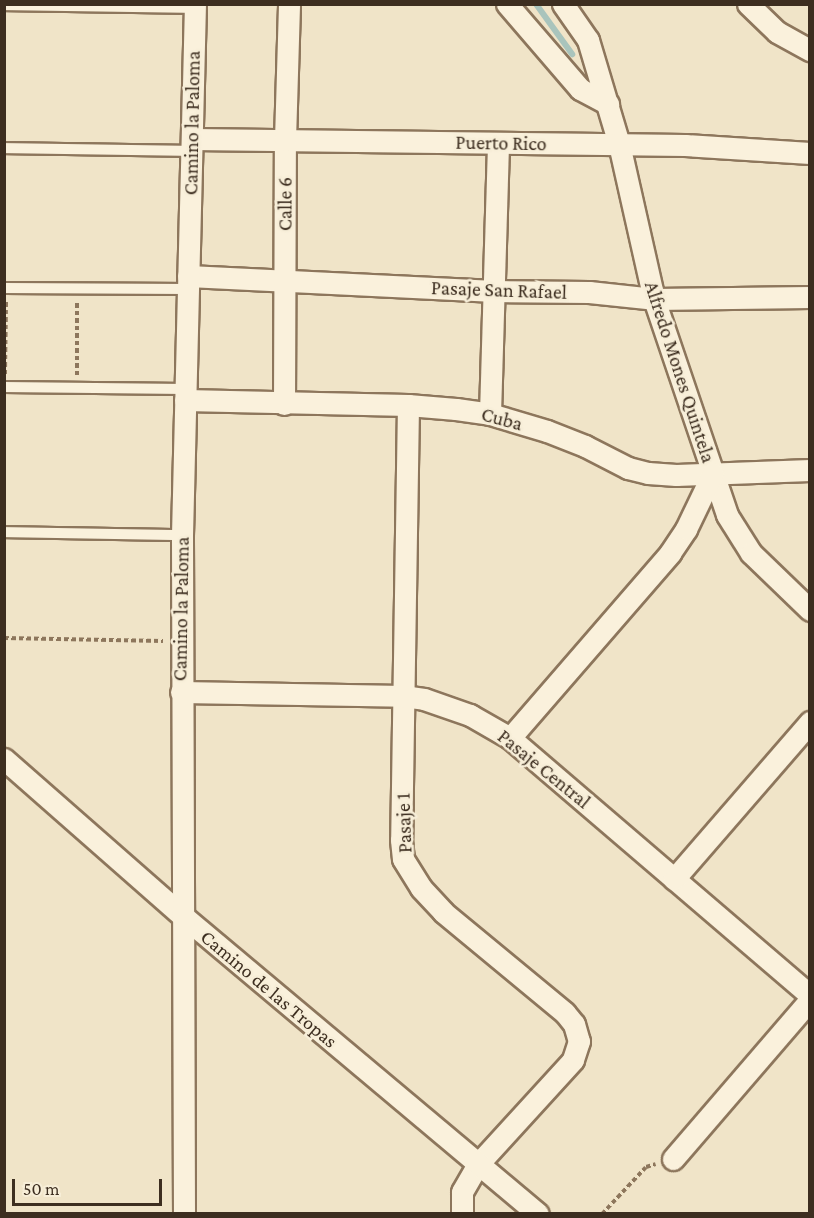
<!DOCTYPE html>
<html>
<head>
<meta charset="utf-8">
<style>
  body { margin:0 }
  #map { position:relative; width:814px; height:1218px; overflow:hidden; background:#f0e4c8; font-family:"Crimson Pro",serif }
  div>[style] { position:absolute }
  .stream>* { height:6px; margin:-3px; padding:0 3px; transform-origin:3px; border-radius:3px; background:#a9c4bc }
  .path>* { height:4px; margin-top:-2px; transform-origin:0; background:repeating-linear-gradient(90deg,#8d765c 0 4.5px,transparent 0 7.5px) }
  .roads { filter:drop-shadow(2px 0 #8d765c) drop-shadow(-2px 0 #8d765c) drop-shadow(0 2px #8d765c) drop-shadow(0 -2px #8d765c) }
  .service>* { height:10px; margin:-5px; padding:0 5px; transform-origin:5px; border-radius:5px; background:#faf1dc }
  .minor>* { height:21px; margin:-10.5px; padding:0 10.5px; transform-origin:10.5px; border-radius:10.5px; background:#faf1dc }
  span { translate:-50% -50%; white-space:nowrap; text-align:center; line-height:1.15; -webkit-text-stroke:5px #f7eed8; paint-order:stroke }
  .street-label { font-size:20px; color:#3d2e20 }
  .frame { position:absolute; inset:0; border:6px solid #3d2e20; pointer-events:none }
  .scale { position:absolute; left:12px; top:1179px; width:150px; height:27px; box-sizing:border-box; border:3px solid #3d2e20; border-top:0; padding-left:8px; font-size:18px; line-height:21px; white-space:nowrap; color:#3d2e20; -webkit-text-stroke:4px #f7eed8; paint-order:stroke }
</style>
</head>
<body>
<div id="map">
  <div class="stream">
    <i style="left:536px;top:4px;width:62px;rotate:54.2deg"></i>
  </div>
  <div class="path">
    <i style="left:5px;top:374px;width:73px;rotate:-89.2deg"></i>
    <i style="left:77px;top:375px;width:74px;rotate:-90deg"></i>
    <i style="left:4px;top:638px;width:159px;rotate:1.1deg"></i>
    <i style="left:602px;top:1214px;width:64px;rotate:-46.9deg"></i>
    <i style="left:646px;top:1167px;width:10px;rotate:-17deg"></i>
  </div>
  <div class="roads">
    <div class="service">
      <i style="left:4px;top:5px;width:191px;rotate:0.9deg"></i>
      <i style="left:4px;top:148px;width:188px;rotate:0.9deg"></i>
      <i style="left:4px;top:288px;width:184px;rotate:0.3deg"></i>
      <i style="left:4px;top:387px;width:181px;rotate:0.6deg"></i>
      <i style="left:4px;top:532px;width:178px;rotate:1deg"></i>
    </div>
    <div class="minor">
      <i style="left:507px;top:4px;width:112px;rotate:49.3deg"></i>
      <i style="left:580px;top:89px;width:32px;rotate:28deg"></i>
      <i style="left:563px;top:4px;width:44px;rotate:55.2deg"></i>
      <i style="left:588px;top:40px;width:109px;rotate:73.4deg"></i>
      <i style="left:619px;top:144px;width:159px;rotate:77.3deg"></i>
      <i style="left:654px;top:299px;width:228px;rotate:71.3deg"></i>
      <i style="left:727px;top:515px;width:45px;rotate:57.7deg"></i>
      <i style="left:751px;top:553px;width:82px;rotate:44deg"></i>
      <i style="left:748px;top:4px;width:40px;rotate:44deg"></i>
      <i style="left:777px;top:32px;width:38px;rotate:29deg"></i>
      <i style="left:192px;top:139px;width:493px;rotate:0.7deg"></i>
      <i style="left:685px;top:145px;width:125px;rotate:3.7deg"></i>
      <i style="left:188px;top:276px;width:307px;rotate:2.8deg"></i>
      <i style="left:495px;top:291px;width:94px;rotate:0.6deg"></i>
      <i style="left:589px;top:292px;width:65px;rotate:6.1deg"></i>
      <i style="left:654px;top:299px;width:156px;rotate:-0.7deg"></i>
      <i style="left:185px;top:400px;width:223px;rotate:1.3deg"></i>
      <i style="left:408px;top:405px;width:48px;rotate:4.8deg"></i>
      <i style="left:456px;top:409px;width:34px;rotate:8deg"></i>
      <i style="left:490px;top:414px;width:59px;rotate:16.6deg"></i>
      <i style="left:547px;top:431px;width:41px;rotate:21.5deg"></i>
      <i style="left:585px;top:446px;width:48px;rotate:27.1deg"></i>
      <i style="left:628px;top:468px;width:21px;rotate:14deg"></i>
      <i style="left:648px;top:473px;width:28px;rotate:4deg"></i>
      <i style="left:676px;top:475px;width:134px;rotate:-2.1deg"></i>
      <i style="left:284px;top:404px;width:264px;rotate:-89.8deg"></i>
      <i style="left:285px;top:140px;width:136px;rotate:-88.3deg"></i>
      <i style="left:408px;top:405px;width:435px;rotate:90.9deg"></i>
      <i style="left:401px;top:840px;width:19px;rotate:84deg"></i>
      <i style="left:403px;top:859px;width:34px;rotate:58deg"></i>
      <i style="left:421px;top:888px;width:33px;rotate:47deg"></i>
      <i style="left:443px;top:912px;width:158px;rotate:39.6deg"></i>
      <i style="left:565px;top:1013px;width:14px;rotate:51deg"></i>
      <i style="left:574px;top:1024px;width:18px;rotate:74deg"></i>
      <i style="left:579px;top:1041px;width:20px;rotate:108deg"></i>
      <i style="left:573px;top:1060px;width:141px;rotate:132.4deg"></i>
      <i style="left:478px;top:1164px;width:32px;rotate:120deg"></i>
      <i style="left:462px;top:1192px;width:22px;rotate:90deg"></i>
      <i style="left:490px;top:414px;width:271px;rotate:-88.3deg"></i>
      <i style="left:181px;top:692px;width:222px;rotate:1deg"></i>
      <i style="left:403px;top:696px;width:21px;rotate:8deg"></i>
      <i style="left:424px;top:699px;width:49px;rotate:19.2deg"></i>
      <i style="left:470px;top:715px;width:46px;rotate:29.9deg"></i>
      <i style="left:510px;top:738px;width:395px;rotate:40.6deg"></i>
      <i style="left:510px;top:738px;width:245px;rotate:-49.1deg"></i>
      <i style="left:670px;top:553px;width:29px;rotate:-56deg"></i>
      <i style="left:686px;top:529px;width:62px;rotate:-64.3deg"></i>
      <i style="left:4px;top:759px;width:238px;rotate:41.3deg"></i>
      <i style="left:183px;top:916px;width:463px;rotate:40deg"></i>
      <i style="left:674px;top:879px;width:208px;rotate:-49.1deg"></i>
      <i style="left:673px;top:1159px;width:210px;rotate:-49.3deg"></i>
      <i style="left:184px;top:1214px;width:679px;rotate:-90.17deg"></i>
      <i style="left:182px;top:535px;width:531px;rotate:-88.6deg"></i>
    </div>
  </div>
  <div class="street-label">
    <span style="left:192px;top:123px;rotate:-89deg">Camino la Paloma</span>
    <span style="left:501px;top:143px;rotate:1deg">Puerto Rico</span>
    <span style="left:285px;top:204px;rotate:-90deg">Calle 6</span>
    <span style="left:499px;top:290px;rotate:2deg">Pasaje San Rafael</span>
    <span style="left:680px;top:372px;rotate:72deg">Alfredo Mones Quintela</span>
    <span style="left:502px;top:419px;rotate:15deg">Cuba</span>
    <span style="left:181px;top:609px;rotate:-89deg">Camino la Paloma</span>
    <span style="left:544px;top:769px;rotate:39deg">Pasaje Central</span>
    <span style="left:404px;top:823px;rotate:-92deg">Pasaje 1</span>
    <span style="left:269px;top:989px;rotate:40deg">Camino de las Tropas</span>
  </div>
  <div class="frame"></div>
  <div class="scale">50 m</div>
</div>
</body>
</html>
